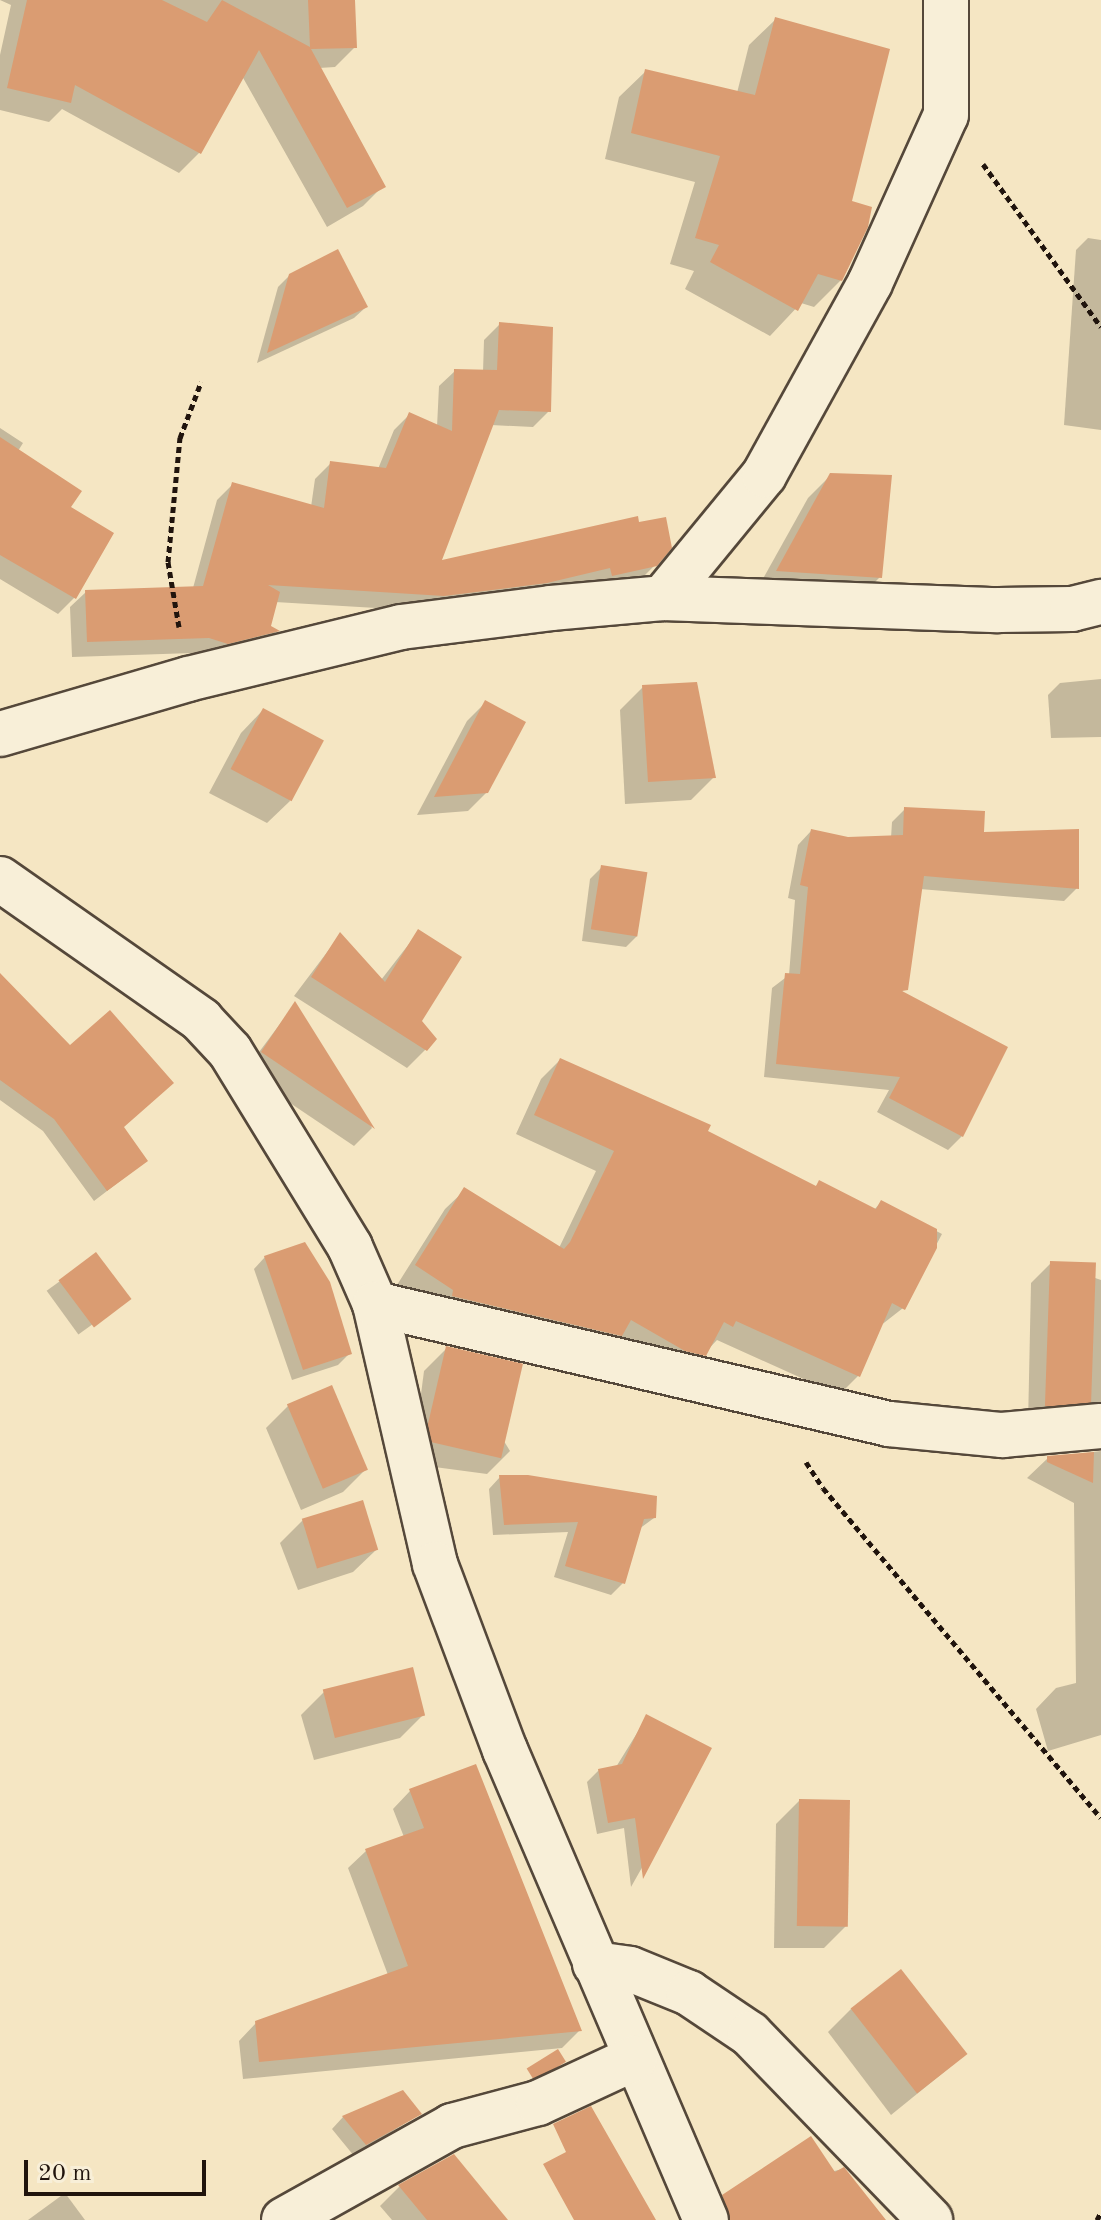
<!DOCTYPE html>
<html>
<head>
<meta charset="utf-8">
<style>
  body { margin:0 }
  #map { position:relative; width:1101px; height:2220px; overflow:hidden; background:#f5e6c3; font-family:"Old Standard TT",serif }
  div>[style] { position:absolute }
  .shadow>* { inset:0; background:#0003; transform-origin:0 0 }
  .building>* { inset:0; background:#da9c72; transform-origin:0 0 }
  .path>* { height:5px; margin-top:-2.5px; transform-origin:0; background:repeating-linear-gradient(90deg,#20140d 0 6px,transparent 0 10px) }
  .roads { filter:drop-shadow(2px 0 #55483a) drop-shadow(-2px 0 #55483a) drop-shadow(0 2px #55483a) drop-shadow(0 -2px #55483a) }
  .street>* { height:44px; margin:-22px; padding:0 22px; transform-origin:22px; border-radius:22px; background:#f8efd8 }
  span { translate:-50% -50%; white-space:nowrap; text-align:center; line-height:1.15; -webkit-text-stroke:6px #f8efd8; paint-order:stroke }
  .scale { position:absolute; left:24px; top:2160px; width:182px; height:36px; box-sizing:border-box; border:4px solid #20140d; border-top:0; padding-left:10px; font-size:24px; line-height:28px; white-space:nowrap; color:#20140d; -webkit-text-stroke:6px #f8efd8; paint-order:stroke }
</style>
</head>
<body>
<div id="map">
  <div class="shadow">
    <i style="clip-path:polygon(0 0,353px 0,355px 47px,335px 67px,319px 68px,383px 186px,363px 206px,327px 227px,242px 76px,199px 153px,179px 173px,62px 109px,49px 122px,0 110px,0 55px,11px 5px)"></i>
    <i style="clip-path:polygon(776px 19px,841px 280px,814px 307px,801px 303px,770px 336px,685px 289px,694px 271px,670px 264px,695px 182px,605px 159px,619px 97px,646px 71px,737px 93px,749px 45px)"></i>
    <i style="clip-path:polygon(1088px 238px,1101px 240px,1101px 430px,1064px 425px,1076px 250px)"></i>
    <i style="clip-path:polygon(290px 275px,366px 307px,354px 318px,257px 363px,278px 287px)"></i>
    <i style="clip-path:polygon(500px 324px,549px 411px,533px 427px,491px 425px,439px 563px,656px 564px,639px 581px,596px 591px,594px 582px,529px 598px,427px 611px,275px 602px,269px 626px,277px 631px,262px 646px,211px 658px,193px 653px,72px 657px,70px 607px,86px 592px,193px 588px,217px 500px,232px 485px,311px 507px,315px 479px,331px 463px,378px 469px,394px 430px,409px 415px,437px 427px,439px 386px,455px 371px,483px 372px,484px 340px)"></i>
    <i style="clip-path:polygon(0 428px,23px 443px,18px 451px,68px 508px,111px 534px,74px 598px,58px 614px,0 579px)"></i>
    <i style="clip-path:polygon(831px 475px,880px 577px,857px 600px,755px 593px,808px 498px)"></i>
    <i style="clip-path:polygon(1101px 679px,1101px 737px,1051px 738px,1048px 695px,1060px 683px)"></i>
    <i style="clip-path:polygon(643px 687px,714px 777px,691px 800px,625px 804px,620px 710px)"></i>
    <i style="clip-path:polygon(485px 703px,487px 792px,468px 811px,417px 815px,467px 721px)"></i>
    <i style="clip-path:polygon(263px 710px,290px 801px,267px 823px,209px 793px,241px 733px)"></i>
    <i style="clip-path:polygon(905px 809px,982px 834px,1077px 888px,1064px 901px,920px 889px,902px 994px,1005px 1048px,962px 1136px,948px 1150px,877px 1112px,889px 1090px,764px 1077px,772px 988px,789px 975px,795px 900px,788px 898px,798px 845px,811px 831px,847px 839px,891px 838px,892px 822px)"></i>
    <i style="clip-path:polygon(602px 867px,637px 936px,626px 947px,582px 941px,590px 879px)"></i>
    <i style="clip-path:polygon(419px 931px,419px 1022px,426px 1049px,407px 1068px,294px 996px,340px 935px,381px 980px)"></i>
    <i style="clip-path:polygon(0 993px,146px 1161px,94px 1201px,43px 1131px,0 1100px)"></i>
    <i style="clip-path:polygon(295px 1004px,372px 1128px,354px 1146px,244px 1072px)"></i>
    <i style="clip-path:polygon(560px 1060px,815px 1187px,820px 1182px,874px 1210px,881px 1202px,942px 1234px,903px 1308px,880px 1326px,858px 1376px,839px 1395px,717px 1340px,685px 1374px,435px 1309px,397px 1285px,445px 1209px,465px 1190px,559px 1248px,596px 1171px,516px 1134px,541px 1079px)"></i>
    <i style="left:96px;top:1255px;width:54px;height:61px;rotate:54deg"></i>
    <i style="clip-path:polygon(265px 1257px,350px 1353px,338px 1365px,292px 1380px,254px 1269px)"></i>
    <i style="clip-path:polygon(1051px 1263px,1101px 1280px,1101px 1437px,1028px 1425px,1031px 1283px)"></i>
    <i style="clip-path:polygon(447px 1348px,510px 1451px,487px 1474px,412px 1464px,424px 1371px)"></i>
    <i style="clip-path:polygon(289px 1405px,366px 1469px,343px 1492px,301px 1510px,266px 1428px)"></i>
    <i style="clip-path:polygon(1101px 1451px,1101px 1735px,1048px 1751px,1036px 1709px,1056px 1688px,1076px 1683px,1074px 1503px,1027px 1478px,1048px 1458px)"></i>
    <i style="clip-path:polygon(500px 1477px,654px 1518px,639px 1529px,623px 1583px,611px 1595px,554px 1577px,568px 1532px,493px 1535px,489px 1489px)"></i>
    <i style="clip-path:polygon(303px 1520px,376px 1550px,353px 1572px,298px 1590px,280px 1543px)"></i>
    <i style="clip-path:polygon(324px 1692px,423px 1715px,400px 1738px,314px 1760px,301px 1715px)"></i>
    <i style="clip-path:polygon(647px 1717px,709px 1749px,631px 1887px,624px 1828px,597px 1834px,587px 1782px,599px 1770px,616px 1767px)"></i>
    <i style="clip-path:polygon(410px 1791px,580px 2030px,562px 2048px,243px 2079px,239px 2041px,256px 2023px,388px 1975px,348px 1868px,366px 1851px,404px 1837px,393px 1809px)"></i>
    <i style="clip-path:polygon(799px 1801px,847px 1925px,824px 1948px,774px 1948px,776px 1824px)"></i>
    <i style="clip-path:polygon(851px 2009px,965px 2055px,891px 2115px,828px 2032px)"></i>
    <i style="clip-path:polygon(419px 2114px,354px 2156px,332px 2129px,343px 2117px)"></i>
    <i style="clip-path:polygon(843px 2169px,884px 2220px,703px 2217px,724px 2196px)"></i>
    <i style="clip-path:polygon(400px 2186px,504px 2220px,392px 2220px,380px 2206px)"></i>
    <i style="clip-path:polygon(65px 2193px,85px 2220px,28px 2220px)"></i>
  </div>
  <div class="building">
    <i style="clip-path:polygon(27px 0,162px 0,207px 22px,222px 0,310px 47px,308px 0,355px 0,357px 48px,311px 49px,386px 187px,347px 208px,259px 50px,201px 154px,75px 85px,71px 103px,7px 88px)"></i>
    <i style="clip-path:polygon(775px 17px,890px 49px,852px 201px,872px 207px,868px 227px,842px 281px,818px 274px,798px 311px,710px 262px,719px 245px,695px 238px,720px 156px,631px 133px,645px 69px,755px 95px)"></i>
    <i style="clip-path:polygon(338px 249px,368px 307px,267px 353px,289px 274px)"></i>
    <i style="clip-path:polygon(499px 322px,553px 327px,551px 412px,499px 410px,442px 560px,638px 516px,639px 522px,666px 517px,672px 548px,657px 566px,612px 576px,610px 568px,547px 583px,444px 596px,268px 585px,280px 592px,271px 626px,280px 631px,228px 644px,209px 638px,87px 642px,85px 590px,203px 586px,232px 482px,324px 508px,330px 461px,386px 468px,409px 412px,452px 431px,454px 369px,497px 370px)"></i>
    <i style="clip-path:polygon(0 437px,82px 491px,71px 507px,114px 533px,76px 599px,0 555px)"></i>
    <i style="clip-path:polygon(830px 473px,892px 475px,882px 578px,776px 571px)"></i>
    <i style="clip-path:polygon(697px 682px,716px 778px,648px 782px,642px 685px)"></i>
    <i style="clip-path:polygon(485px 700px,526px 722px,488px 793px,434px 797px)"></i>
    <i style="left:263px;top:708px;width:69px;height:69px;rotate:28deg"></i>
    <i style="clip-path:polygon(904px 807px,985px 811px,984px 832px,1079px 829px,1079px 889px,924px 876px,908px 990px,902px 991px,1008px 1047px,963px 1137px,889px 1098px,900px 1077px,776px 1064px,785px 973px,800px 974px,808px 887px,800px 885px,811px 829px,848px 837px,903px 835px)"></i>
    <i style="left:601px;top:865px;width:47px;height:65px;rotate:9deg"></i>
    <i style="clip-path:polygon(418px 929px,462px 957px,422px 1021px,437px 1039px,427px 1051px,311px 977px,340px 932px,385px 982px)"></i>
    <i style="clip-path:polygon(0 973px,70px 1045px,110px 1010px,174px 1083px,124px 1127px,148px 1161px,107px 1191px,54px 1119px,0 1080px)"></i>
    <i style="clip-path:polygon(295px 1001px,375px 1129px,261px 1052px)"></i>
    <i style="clip-path:polygon(560px 1058px,711px 1125px,708px 1131px,816px 1186px,819px 1180px,876px 1209px,881px 1200px,937px 1229px,937px 1248px,905px 1310px,892px 1303px,860px 1377px,736px 1321px,733px 1327px,724px 1322px,706px 1356px,685px 1351px,631px 1320px,622px 1336px,452px 1296px,453px 1290px,415px 1265px,464px 1187px,564px 1249px,570px 1242px,614px 1151px,534px 1115px)"></i>
    <i style="clip-path:polygon(305px 1242px,330px 1282px,352px 1354px,303px 1370px,264px 1256px)"></i>
    <i style="left:96px;top:1252px;width:59px;height:47px;rotate:53deg"></i>
    <i style="left:1050px;top:1261px;width:46px;height:145px;rotate:2deg"></i>
    <i style="left:446px;top:1346px;width:79px;height:97px;rotate:13deg"></i>
    <i style="left:332px;top:1385px;width:92px;height:49px;rotate:67deg"></i>
    <i style="clip-path:polygon(1094px 1452px,1093px 1483px,1047px 1462px,1047px 1456px)"></i>
    <i style="clip-path:polygon(499px 1475px,528px 1475px,657px 1496px,656px 1518px,644px 1519px,625px 1584px,565px 1566px,578px 1522px,504px 1525px)"></i>
    <i style="left:363px;top:1500px;width:52px;height:64px;rotate:73deg"></i>
    <i style="left:413px;top:1667px;width:50px;height:93px;rotate:76deg"></i>
    <i style="clip-path:polygon(646px 1714px,712px 1748px,643px 1879px,635px 1818px,608px 1823px,598px 1769px,622px 1764px)"></i>
    <i style="clip-path:polygon(476px 1764px,582px 2031px,259px 2062px,255px 2021px,408px 1966px,365px 1849px,424px 1828px,409px 1789px)"></i>
    <i style="left:799px;top:1799px;width:51px;height:127px;rotate:1deg"></i>
    <i style="left:901px;top:1969px;width:108px;height:64px;rotate:52deg"></i>
    <i style="left:558px;top:2049px;width:15px;height:37px;rotate:58deg"></i>
    <i style="clip-path:polygon(403px 2090px,422px 2114px,366px 2145px,342px 2116px)"></i>
    <i style="clip-path:polygon(591px 2106px,656px 2220px,574px 2220px,543px 2164px,566px 2152px,553px 2124px)"></i>
    <i style="clip-path:polygon(811px 2136px,835px 2172px,844px 2167px,886px 2220px,730px 2220px,722px 2195px)"></i>
    <i style="clip-path:polygon(454px 2154px,508px 2220px,427px 2220px,398px 2185px)"></i>
  </div>
  <div class="path">
    <i style="left:983px;top:164px;width:201px;rotate:54.1deg"></i>
    <i style="left:179px;top:627px;width:66px;rotate:-99.6deg"></i>
    <i style="left:168px;top:562px;width:125px;rotate:-84.5deg"></i>
    <i style="left:180px;top:438px;width:60px;rotate:-69.4deg"></i>
    <i style="left:806px;top:1462px;width:31px;rotate:57deg"></i>
    <i style="left:823px;top:1488px;width:431px;rotate:49.9deg"></i>
    <i style="left:1097px;top:2220px;width:9px;rotate:-63deg"></i>
  </div>
  <div class="roads">
    <div class="street">
      <i style="left:663px;top:598px;width:159px;rotate:-50.6deg"></i>
      <i style="left:764px;top:475px;width:219px;rotate:-61.1deg"></i>
      <i style="left:870px;top:283px;width:184px;rotate:-65.7deg"></i>
      <i style="left:946px;top:115px;width:115px;rotate:-90deg"></i>
      <i style="left:0;top:734px;width:196px;rotate:-16.3deg"></i>
      <i style="left:188px;top:679px;width:219px;rotate:-13.7deg"></i>
      <i style="left:401px;top:627px;width:151px;rotate:-7.2deg"></i>
      <i style="left:551px;top:608px;width:112px;rotate:-5.1deg"></i>
      <i style="left:663px;top:598px;width:335px;rotate:2.1deg"></i>
      <i style="left:998px;top:610px;width:74px;rotate:-0.8deg"></i>
      <i style="left:1072px;top:609px;width:30px;rotate:-14deg"></i>
      <i style="left:0;top:879px;width:246px;rotate:35deg"></i>
      <i style="left:201px;top:1020px;width:42px;rotate:46.9deg"></i>
      <i style="left:230px;top:1051px;width:230px;rotate:58.5deg"></i>
      <i style="left:350px;top:1247px;width:62px;rotate:66.3deg"></i>
      <i style="left:375px;top:1304px;width:267px;rotate:77deg"></i>
      <i style="left:435px;top:1564px;width:199px;rotate:69.4deg"></i>
      <i style="left:505px;top:1750px;width:511px;rotate:66.85deg"></i>
      <i style="left:375px;top:1304px;width:528px;rotate:13.14deg"></i>
      <i style="left:889px;top:1424px;width:114px;rotate:5.6deg"></i>
      <i style="left:1002px;top:1435px;width:99px;rotate:-5.2deg"></i>
      <i style="left:595px;top:1964px;width:35px;rotate:8deg"></i>
      <i style="left:630px;top:1969px;width:64px;rotate:22.1deg"></i>
      <i style="left:689px;top:1993px;width:73px;rotate:33.9deg"></i>
      <i style="left:750px;top:2034px;width:259px;rotate:45.9deg"></i>
      <i style="left:284px;top:2220px;width:193px;rotate:-29.2deg"></i>
      <i style="left:452px;top:2126px;width:89px;rotate:-15deg"></i>
      <i style="left:538px;top:2103px;width:107px;rotate:-24.9deg"></i>
    </div>
  </div>
  <div class="scale">20 m</div>
</div>
</body>
</html>
